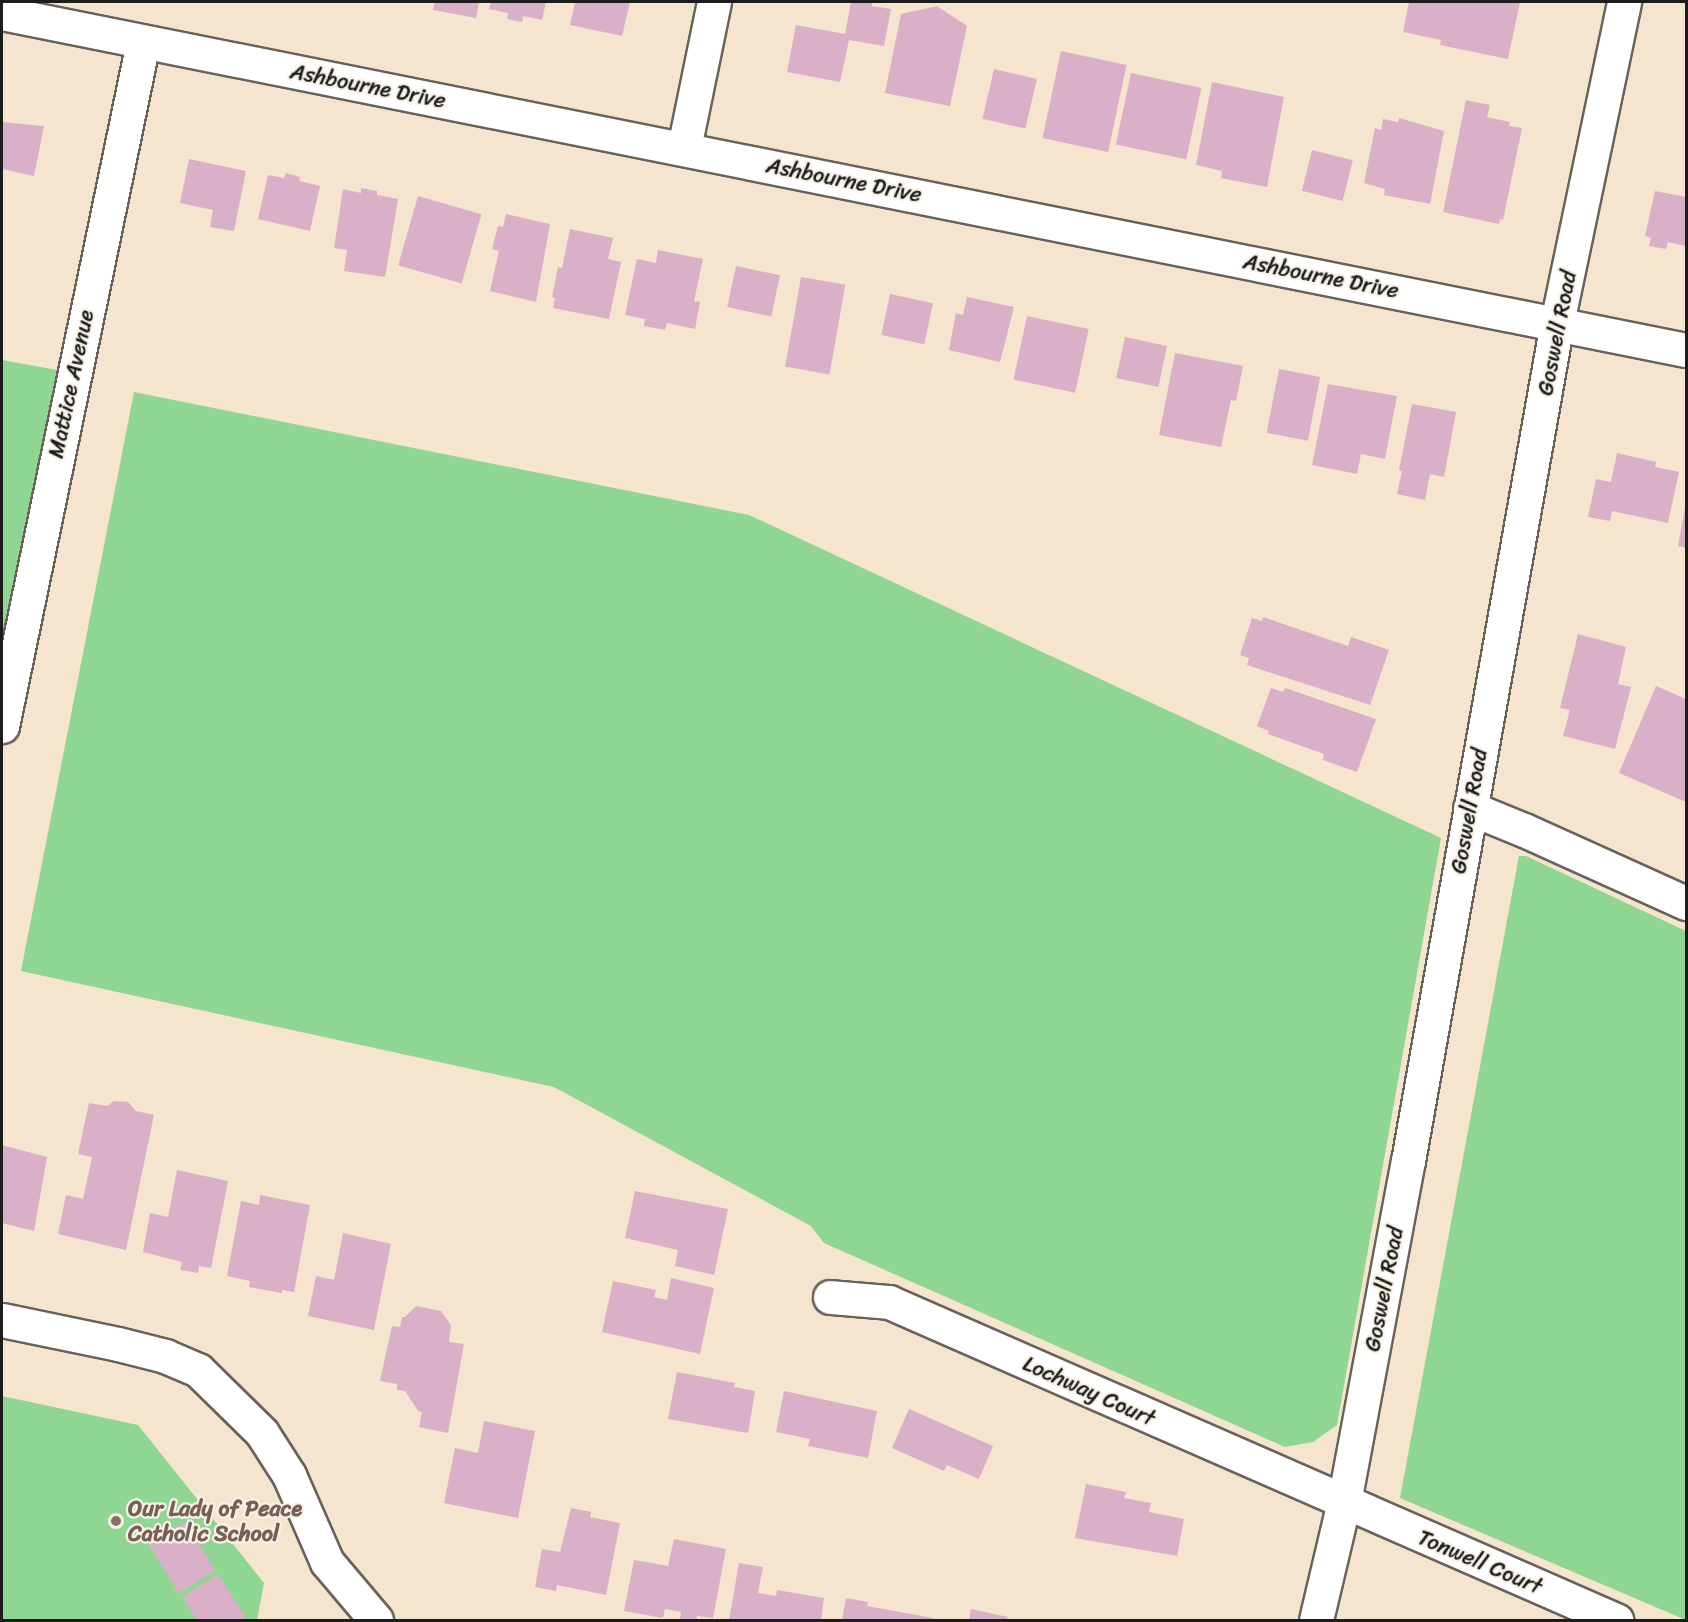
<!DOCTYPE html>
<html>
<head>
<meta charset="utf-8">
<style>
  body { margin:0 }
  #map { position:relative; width:1688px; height:1622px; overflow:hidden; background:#f5e4ce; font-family:Sriracha,sans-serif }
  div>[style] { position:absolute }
  .green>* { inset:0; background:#8ed691 }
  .building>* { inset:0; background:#daafc8; transform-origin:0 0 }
  .roads { filter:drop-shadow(2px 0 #68625a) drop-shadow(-2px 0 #68625a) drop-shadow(0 2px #68625a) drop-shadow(0 -2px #68625a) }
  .minor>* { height:33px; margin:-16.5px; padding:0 16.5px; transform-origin:16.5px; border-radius:16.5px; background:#fff }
  .dots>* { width:16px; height:16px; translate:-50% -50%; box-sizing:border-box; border:3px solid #f7f3e8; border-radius:50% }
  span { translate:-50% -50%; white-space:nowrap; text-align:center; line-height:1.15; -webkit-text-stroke:4.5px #f7f3e8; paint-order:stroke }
  .street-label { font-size:22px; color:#1c1c1c }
  .education-label { font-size:22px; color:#785e54; font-weight:700 }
  .left { translate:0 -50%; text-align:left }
  .frame { position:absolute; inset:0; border:3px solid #1c1c1c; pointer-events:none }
</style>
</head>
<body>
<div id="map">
  <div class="green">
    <i style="clip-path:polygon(2px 360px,57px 370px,2px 656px)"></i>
    <i style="clip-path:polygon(134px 392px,749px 515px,1441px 838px,1337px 1425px,1313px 1442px,1285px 1447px,824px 1243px,811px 1226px,554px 1087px,21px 971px)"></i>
    <i style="clip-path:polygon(1519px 856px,1526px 856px,1686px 931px,1686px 1620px,1400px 1498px)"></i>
    <i style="clip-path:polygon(2px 1396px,138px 1425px,264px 1583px,257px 1620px,2px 1620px)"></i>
  </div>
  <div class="building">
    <i style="clip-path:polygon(435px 2px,479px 2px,476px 18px,433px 10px)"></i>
    <i style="clip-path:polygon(491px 2px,546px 2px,542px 20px,523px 16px,522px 22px,507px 19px,508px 13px,489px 9px)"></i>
    <i style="clip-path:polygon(575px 2px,630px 2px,622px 36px,570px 25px)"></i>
    <i style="clip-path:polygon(851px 2px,872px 3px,872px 6px,891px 9px,884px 46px,849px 40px,840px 82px,787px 72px,796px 25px,845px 34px)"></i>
    <i style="clip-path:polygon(1409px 2px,1520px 2px,1508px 59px,1440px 45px,1441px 40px,1403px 32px)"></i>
    <i style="clip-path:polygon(937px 6px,967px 26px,950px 106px,885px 93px,901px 14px)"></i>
    <i style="left:1061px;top:51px;width:67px;height:89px;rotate:12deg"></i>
    <i style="left:994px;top:69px;width:44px;height:51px;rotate:13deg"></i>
    <i style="left:1131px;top:73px;width:72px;height:73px;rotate:12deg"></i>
    <i style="clip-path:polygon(1212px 82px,1284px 97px,1267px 187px,1221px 178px,1222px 171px,1196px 165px)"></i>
    <i style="clip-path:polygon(1466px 100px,1490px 105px,1487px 117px,1510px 122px,1509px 126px,1522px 128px,1503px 220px,1500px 219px,1499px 224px,1443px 212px)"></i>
    <i style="clip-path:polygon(1399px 118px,1444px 131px,1430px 204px,1384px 195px,1385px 189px,1364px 183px,1375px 128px,1381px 130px,1383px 119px,1398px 122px)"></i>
    <i style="clip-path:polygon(2px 122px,44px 126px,34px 176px,2px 169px)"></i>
    <i style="left:1312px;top:150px;width:42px;height:42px;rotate:14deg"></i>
    <i style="clip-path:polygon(189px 159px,246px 171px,234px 231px,210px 227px,213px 210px,180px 203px)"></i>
    <i style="clip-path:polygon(286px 173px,300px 177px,299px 181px,320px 186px,310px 231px,258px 219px,268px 175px,284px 178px)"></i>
    <i style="clip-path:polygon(361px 188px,377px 191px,377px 195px,398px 199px,385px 277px,344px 271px,347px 250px,334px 248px,343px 189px,361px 193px)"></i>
    <i style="clip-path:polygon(1655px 191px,1686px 197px,1686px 246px,1668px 242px,1666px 249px,1649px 246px,1651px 238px,1645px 236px)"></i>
    <i style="left:418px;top:196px;width:66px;height:72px;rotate:16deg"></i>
    <i style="clip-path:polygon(506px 214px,550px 224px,536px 302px,490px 291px,499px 251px,492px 249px,498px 226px,503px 227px)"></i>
    <i style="clip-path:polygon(570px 229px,613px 238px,608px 259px,621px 262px,609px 319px,553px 308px,555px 298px,552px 297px,558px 267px,562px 268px)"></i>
    <i style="clip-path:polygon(658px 250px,703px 259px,694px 301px,700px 302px,695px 329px,667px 323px,665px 330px,644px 326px,645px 319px,625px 315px,637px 259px,656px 263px)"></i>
    <i style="left:736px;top:266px;width:45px;height:42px;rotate:12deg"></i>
    <i style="left:801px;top:277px;width:45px;height:91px;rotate:10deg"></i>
    <i style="left:890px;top:294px;width:44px;height:42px;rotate:12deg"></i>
    <i style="clip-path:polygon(967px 297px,1014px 307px,1000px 362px,949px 350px,956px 313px,963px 315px)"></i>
    <i style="left:1027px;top:316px;width:63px;height:65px;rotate:12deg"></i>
    <i style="left:1125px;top:337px;width:43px;height:42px;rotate:12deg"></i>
    <i style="clip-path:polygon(1175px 353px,1243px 366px,1236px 401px,1231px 400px,1221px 447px,1159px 435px)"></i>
    <i style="left:1279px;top:369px;width:42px;height:65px;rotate:11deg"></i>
    <i style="clip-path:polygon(1328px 384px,1397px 396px,1385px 459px,1361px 454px,1357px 474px,1312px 465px)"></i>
    <i style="clip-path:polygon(1412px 404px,1456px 412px,1444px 477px,1430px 474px,1425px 500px,1397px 494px,1402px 471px,1399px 470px)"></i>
    <i style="clip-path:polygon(1617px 453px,1656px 462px,1655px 467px,1679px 472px,1668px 523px,1612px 511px,1610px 521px,1588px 517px,1596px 479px,1611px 482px)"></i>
    <i style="clip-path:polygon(1685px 508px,1686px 508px,1686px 548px,1678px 546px)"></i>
    <i style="clip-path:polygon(1263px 617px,1348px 646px,1351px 637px,1389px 650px,1370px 705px,1247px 665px,1249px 658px,1240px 655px,1252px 618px,1262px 621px)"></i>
    <i style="clip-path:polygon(1578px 634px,1626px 647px,1618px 684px,1631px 687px,1615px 749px,1563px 736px,1570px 710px,1560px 708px)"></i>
    <i style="clip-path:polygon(1656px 686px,1686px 699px,1686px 802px,1619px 773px)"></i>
    <i style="clip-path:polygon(1271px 688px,1283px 692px,1285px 688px,1376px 719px,1357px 772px,1323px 760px,1324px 754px,1268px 734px,1269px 731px,1257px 726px)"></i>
    <i style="clip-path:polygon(114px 1101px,128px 1102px,136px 1111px,154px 1115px,126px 1250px,58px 1234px,66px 1195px,83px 1199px,92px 1157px,78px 1154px,89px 1103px,107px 1106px)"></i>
    <i style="clip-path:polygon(2px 1145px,47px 1157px,34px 1231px,2px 1223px)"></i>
    <i style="clip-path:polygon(177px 1170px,228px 1181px,211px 1268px,199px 1266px,198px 1273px,180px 1270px,182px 1262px,143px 1252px,150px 1213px,168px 1217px)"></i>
    <i style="clip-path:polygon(635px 1191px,728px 1209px,714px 1275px,675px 1266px,678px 1250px,625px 1238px)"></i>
    <i style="clip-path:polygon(260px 1195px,310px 1205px,294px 1292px,282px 1290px,282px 1293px,249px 1287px,250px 1281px,227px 1276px,241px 1201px,259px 1205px)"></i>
    <i style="clip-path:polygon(343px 1233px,391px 1244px,374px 1330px,308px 1316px,316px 1276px,334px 1280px)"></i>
    <i style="clip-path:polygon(671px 1278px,714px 1288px,700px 1354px,602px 1332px,613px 1281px,656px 1290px,654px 1297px,667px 1300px)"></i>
    <i style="clip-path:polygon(416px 1306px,441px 1311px,451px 1325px,449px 1342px,464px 1344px,448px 1433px,419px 1427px,422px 1412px,418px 1411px,405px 1391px,397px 1390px,397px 1384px,380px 1381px,392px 1326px,400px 1327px,402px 1317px,405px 1317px)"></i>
    <i style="clip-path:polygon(677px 1372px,735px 1383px,734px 1387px,755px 1391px,748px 1433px,668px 1419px)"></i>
    <i style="clip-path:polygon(784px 1391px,877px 1411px,868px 1458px,808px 1446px,810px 1439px,776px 1432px)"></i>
    <i style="clip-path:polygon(909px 1409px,993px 1446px,979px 1479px,947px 1465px,944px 1471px,892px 1448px)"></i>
    <i style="clip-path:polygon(484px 1421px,535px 1431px,518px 1518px,444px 1503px,455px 1448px,478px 1453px)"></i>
    <i style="clip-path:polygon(1086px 1484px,1126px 1492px,1124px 1498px,1151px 1503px,1149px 1512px,1184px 1519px,1177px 1556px,1075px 1538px)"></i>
    <i style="clip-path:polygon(571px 1508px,591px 1512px,590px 1517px,620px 1523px,606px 1595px,557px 1585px,556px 1591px,535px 1587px,542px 1549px,560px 1552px)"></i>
    <i style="left:185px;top:1522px;width:57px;height:43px;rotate:58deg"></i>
    <i style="clip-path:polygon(674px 1539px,726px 1549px,713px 1618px,697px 1616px,696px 1620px,689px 1620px,680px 1619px,681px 1612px,665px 1609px,663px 1618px,624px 1611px,634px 1560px,668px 1566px)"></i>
    <i style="clip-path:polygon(739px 1563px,763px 1567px,758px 1593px,776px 1596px,777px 1590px,824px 1598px,821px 1620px,729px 1620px)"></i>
    <i style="clip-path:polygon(218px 1574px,247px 1620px,197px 1620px,182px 1597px)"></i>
    <i style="clip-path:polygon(846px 1598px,868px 1602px,867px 1606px,933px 1618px,932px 1620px,842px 1620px)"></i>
    <i style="clip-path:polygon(971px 1609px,1008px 1617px,1007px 1620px,969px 1620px)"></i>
  </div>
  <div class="roads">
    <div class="minor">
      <i style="left:2px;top:13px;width:1717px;rotate:11.32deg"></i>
      <i style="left:684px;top:148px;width:149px;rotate:-78.4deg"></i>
      <i style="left:2px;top:726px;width:698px;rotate:-78.35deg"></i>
      <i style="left:1470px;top:808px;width:58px;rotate:22.2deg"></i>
      <i style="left:1524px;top:830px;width:178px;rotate:24.3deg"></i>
      <i style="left:830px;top:1297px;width:59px;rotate:4.8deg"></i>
      <i style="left:889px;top:1302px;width:794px;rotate:23.63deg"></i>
      <i style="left:2px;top:1320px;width:118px;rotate:11.7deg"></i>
      <i style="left:118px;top:1344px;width:49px;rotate:14.3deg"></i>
      <i style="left:165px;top:1356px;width:36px;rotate:23deg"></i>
      <i style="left:198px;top:1370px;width:90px;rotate:44.5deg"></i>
      <i style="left:262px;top:1433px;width:50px;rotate:57.3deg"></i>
      <i style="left:289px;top:1475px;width:95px;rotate:66.4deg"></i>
      <i style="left:327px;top:1562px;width:76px;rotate:49.8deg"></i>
      <i style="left:1316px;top:1620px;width:121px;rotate:-76.7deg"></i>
      <i style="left:1344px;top:1502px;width:347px;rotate:-79.4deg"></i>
      <i style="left:1408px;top:1161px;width:851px;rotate:-79.92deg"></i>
      <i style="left:1557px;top:323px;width:328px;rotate:-78.2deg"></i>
    </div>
  </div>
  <div class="dots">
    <i style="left:116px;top:1521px;background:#8d6e63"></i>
  </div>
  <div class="street-label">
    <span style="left:368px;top:86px;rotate:11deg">Ashbourne Drive</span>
    <span style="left:844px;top:180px;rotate:11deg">Ashbourne Drive</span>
    <span style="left:1321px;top:276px;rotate:11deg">Ashbourne Drive</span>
    <span style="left:1557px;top:333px;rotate:-79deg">Goswell Road</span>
    <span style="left:71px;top:384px;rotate:-78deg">Mattice Avenue</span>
    <span style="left:1469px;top:811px;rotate:-80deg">Goswell Road</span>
    <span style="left:1384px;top:1289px;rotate:-79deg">Goswell Road</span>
    <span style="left:1089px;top:1391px;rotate:24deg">Lochway Court</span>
    <span style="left:1480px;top:1562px;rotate:23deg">Tonwell Court</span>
  </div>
  <div class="education-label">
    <span class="left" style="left:128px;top:1521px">Our Lady of Peace<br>Catholic School</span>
  </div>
  <div class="frame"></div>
</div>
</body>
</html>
